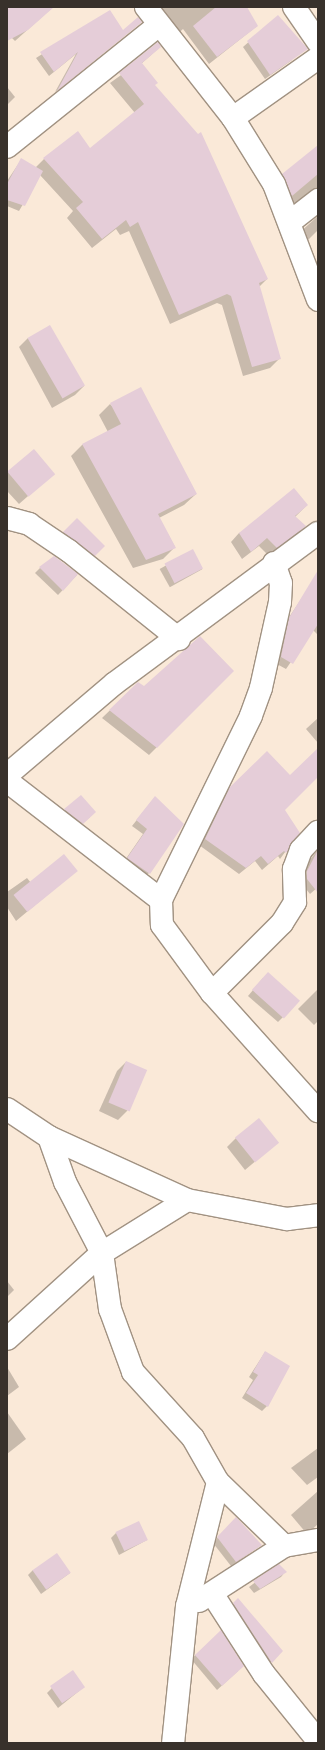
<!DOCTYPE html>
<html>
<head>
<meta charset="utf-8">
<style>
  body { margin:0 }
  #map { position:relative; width:325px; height:1750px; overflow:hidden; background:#fae9d8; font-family:Mulish,sans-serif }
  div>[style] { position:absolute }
  .shadow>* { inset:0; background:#0003; transform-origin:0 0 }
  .building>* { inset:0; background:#e5cdd8; transform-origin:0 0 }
  .roads { filter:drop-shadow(1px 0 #a19282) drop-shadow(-1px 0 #a19282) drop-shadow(0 1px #a19282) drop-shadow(0 -1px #a19282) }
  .minor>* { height:22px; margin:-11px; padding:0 11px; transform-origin:11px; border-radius:11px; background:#fff }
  span { translate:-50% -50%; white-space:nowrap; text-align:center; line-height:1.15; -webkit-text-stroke:3.5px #fae9d8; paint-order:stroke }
  .frame { position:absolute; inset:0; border:8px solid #38312b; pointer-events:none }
</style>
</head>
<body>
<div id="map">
  <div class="shadow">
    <i style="clip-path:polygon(7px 7px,53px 7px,15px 41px,7px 33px)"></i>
    <i style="clip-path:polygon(152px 7px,246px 7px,257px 26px,209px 64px,183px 29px,173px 38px)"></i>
    <i style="clip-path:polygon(110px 11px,123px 32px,141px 22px,55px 92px,76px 54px,49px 76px,36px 58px)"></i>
    <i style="clip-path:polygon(271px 22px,292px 60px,265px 79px,243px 47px)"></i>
    <i style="clip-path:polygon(160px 47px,141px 64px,267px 279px,259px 287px,280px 358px,270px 368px,243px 376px,222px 305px,217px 303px,170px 324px,129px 231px,120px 235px,116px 229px,92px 248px,67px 218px,73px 211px,40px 175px,19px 211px,7px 206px,7px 181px,21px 160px,35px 168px,44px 159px,89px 150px,135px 113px,110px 83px)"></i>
    <i style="clip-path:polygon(7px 87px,15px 97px,7px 105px)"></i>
    <i style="clip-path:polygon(318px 163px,318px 198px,308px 194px,287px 209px,276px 181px,283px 174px)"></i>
    <i style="clip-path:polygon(318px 216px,318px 230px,308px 240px,299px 233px)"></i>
    <i style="clip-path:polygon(28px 338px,84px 386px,75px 395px,52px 408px,19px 347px)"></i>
    <i style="clip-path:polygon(110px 404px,196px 494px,184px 505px,159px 518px,175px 547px,163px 559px,133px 568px,71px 456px,82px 445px,108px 432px,99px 415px)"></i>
    <i style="clip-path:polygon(34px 450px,53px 474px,19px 504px,7px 491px,7px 473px)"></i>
    <i style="clip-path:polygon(307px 505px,295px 517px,305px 526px,297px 534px,268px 555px,259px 546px,242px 559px,231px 542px,239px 533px)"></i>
    <i style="clip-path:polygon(77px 519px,104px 546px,90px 560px,59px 537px)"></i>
    <i style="left:192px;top:551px;width:21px;height:37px;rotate:61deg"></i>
    <i style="clip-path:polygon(40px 568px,77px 575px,58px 595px,35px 573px)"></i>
    <i style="clip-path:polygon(309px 587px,318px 595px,318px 635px,313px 630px,286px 669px,275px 663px,284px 625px)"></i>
    <i style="clip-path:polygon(233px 671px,149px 755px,102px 718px,138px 683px,144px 687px)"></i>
    <i style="clip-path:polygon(318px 718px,318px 743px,306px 729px)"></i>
    <i style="clip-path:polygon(318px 749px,318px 776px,283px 810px,299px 833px,280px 859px,278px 856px,262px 870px,255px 861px,239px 874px,199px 845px,224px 794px,267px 753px,290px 777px)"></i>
    <i style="clip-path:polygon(81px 796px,90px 817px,77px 828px,60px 815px)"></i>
    <i style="clip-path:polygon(155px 797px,149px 873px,144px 878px,123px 863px,143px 834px,132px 826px)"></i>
    <i style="clip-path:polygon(318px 850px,318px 887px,310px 894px,302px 884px,302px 877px,307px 863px)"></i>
    <i style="clip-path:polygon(77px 870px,16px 921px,7px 907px,7px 892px,27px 878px,31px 883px)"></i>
    <i style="clip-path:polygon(263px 978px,299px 1001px,278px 1022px,248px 996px)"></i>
    <i style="clip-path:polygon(318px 989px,318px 1021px,314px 1025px,298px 1009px)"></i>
    <i style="clip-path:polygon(126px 1062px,145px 1071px,127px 1111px,118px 1120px,99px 1111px,117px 1071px)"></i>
    <i style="clip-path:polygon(236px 1138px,277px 1143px,245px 1170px,227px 1147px)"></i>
    <i style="clip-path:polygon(7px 1281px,14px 1290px,7px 1297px)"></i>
    <i style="clip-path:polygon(265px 1352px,267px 1406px,262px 1411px,242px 1398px,253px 1380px,249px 1377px)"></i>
    <i style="clip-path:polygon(7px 1367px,19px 1387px,7px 1396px)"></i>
    <i style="clip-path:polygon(7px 1412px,26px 1439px,7px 1454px)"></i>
    <i style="clip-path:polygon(318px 1448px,318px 1477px,307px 1485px,291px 1468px)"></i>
    <i style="clip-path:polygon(318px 1491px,318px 1524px,307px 1534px,291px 1515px)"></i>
    <i style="clip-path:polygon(236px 1518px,261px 1545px,231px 1566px,213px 1543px)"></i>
    <i style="clip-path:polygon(116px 1533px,147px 1540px,119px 1555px,111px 1538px)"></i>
    <i style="clip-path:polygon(279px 1565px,285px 1572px,281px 1577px,254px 1593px,249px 1587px)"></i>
    <i style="clip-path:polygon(33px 1570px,70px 1573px,41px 1594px,28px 1575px)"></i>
    <i style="clip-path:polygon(234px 1604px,282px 1651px,264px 1669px,227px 1611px)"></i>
    <i style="clip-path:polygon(221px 1632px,238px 1671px,217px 1690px,191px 1659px)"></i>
    <i style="clip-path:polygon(52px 1688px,79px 1691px,58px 1708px,47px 1693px)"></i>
  </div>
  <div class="building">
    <i style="clip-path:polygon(7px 7px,54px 7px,28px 30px,7px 41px)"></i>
    <i style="clip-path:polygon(216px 7px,247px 7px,258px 26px,217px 57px,193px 26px)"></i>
    <i style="clip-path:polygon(110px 10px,123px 30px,138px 17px,142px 22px,57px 91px,78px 52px,54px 72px,40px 52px)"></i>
    <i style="clip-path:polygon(278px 15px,308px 49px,270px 75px,247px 41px)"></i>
    <i style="clip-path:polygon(158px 42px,161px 47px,142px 63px,158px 83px,155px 85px,198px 134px,201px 132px,268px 279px,259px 283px,281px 359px,252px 367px,231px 296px,227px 294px,179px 315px,138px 222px,130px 227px,126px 220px,102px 239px,76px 208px,83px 202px,43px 158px,78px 131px,90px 148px,144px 104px,119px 73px)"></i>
    <i style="clip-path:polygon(318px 145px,318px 174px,292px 196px,282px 174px)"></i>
    <i style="clip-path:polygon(21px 158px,43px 171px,25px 206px,7px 200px,7px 184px)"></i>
    <i style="left:50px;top:325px;width:70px;height:26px;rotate:60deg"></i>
    <i style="clip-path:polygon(141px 387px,197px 494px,158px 514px,176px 548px,146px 560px,82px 444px,121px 424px,110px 403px)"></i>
    <i style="left:34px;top:449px;width:33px;height:35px;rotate:50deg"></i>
    <i style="clip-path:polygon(294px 488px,308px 505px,295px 516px,306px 526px,277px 548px,267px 538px,251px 552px,239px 533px)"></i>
    <i style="clip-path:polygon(77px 518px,105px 546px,95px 556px,63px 532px)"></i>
    <i style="left:193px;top:549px;width:22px;height:32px;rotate:63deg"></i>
    <i style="clip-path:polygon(54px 556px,78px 574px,63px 591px,39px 567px)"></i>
    <i style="clip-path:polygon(318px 570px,318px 624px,293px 664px,281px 657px,289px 618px)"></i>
    <i style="clip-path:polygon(200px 636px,234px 671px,157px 748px,109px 710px,138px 682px,144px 686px)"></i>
    <i style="clip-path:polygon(318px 748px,318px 777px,285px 810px,300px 833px,286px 853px,284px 851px,268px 864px,261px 856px,246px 868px,205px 839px,230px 787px,267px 751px,290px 775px)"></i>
    <i style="clip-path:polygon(81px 795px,96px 812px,83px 824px,64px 809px)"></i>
    <i style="clip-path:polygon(155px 796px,184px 824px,150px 874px,127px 858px,147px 829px,136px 820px)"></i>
    <i style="clip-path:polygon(318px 850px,318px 893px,307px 879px,307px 871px)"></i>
    <i style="left:64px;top:854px;width:22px;height:65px;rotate:51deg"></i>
    <i style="left:268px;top:972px;width:43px;height:24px;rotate:42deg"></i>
    <i style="left:126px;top:1061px;width:23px;height:45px;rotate:23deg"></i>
    <i style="left:259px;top:1118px;width:32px;height:31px;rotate:51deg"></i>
    <i style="clip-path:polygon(265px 1351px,290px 1366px,268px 1407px,246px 1393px,258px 1375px,253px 1372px)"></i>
    <i style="clip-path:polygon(236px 1517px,262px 1545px,236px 1562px,217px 1537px)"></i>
    <i style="left:139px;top:1521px;width:21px;height:26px;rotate:65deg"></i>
    <i style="left:57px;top:1553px;width:24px;height:30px;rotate:55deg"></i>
    <i style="clip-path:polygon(279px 1564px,287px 1572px,260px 1589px,253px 1581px)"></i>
    <i style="clip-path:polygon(238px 1598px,283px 1651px,272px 1663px,233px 1603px)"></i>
    <i style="clip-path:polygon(221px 1630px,244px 1666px,222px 1686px,195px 1655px)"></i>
    <i style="left:73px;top:1670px;width:21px;height:28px;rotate:55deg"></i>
  </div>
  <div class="roads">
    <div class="minor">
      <i style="left:146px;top:7px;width:141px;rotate:51.9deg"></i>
      <i style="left:233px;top:118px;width:78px;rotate:58.2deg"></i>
      <i style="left:274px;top:184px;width:124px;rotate:69.2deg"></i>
      <i style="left:294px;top:7px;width:42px;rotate:55.6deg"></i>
      <i style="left:233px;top:118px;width:104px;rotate:-35.2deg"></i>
      <i style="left:7px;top:147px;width:195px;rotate:-38.8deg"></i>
      <i style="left:290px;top:222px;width:36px;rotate:-38deg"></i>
      <i style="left:7px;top:518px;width:23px;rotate:15deg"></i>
      <i style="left:29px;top:524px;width:48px;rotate:34deg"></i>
      <i style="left:69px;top:551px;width:141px;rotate:38.7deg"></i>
      <i style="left:274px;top:563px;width:21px;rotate:71deg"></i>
      <i style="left:281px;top:583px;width:19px;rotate:93deg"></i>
      <i style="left:280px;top:602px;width:88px;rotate:102.5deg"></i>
      <i style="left:261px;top:688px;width:30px;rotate:110deg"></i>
      <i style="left:251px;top:716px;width:205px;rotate:116.1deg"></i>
      <i style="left:161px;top:900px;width:25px;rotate:88deg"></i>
      <i style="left:162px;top:925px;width:84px;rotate:53.7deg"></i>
      <i style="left:212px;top:993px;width:159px;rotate:48.1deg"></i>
      <i style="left:7px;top:775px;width:142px;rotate:-40.4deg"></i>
      <i style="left:115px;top:683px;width:252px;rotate:-36.5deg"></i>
      <i style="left:7px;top:781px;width:195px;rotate:37.7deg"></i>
      <i style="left:212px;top:993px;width:99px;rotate:-45deg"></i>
      <i style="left:282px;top:923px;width:25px;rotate:-58deg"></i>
      <i style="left:295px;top:902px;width:33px;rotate:-92deg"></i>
      <i style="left:294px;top:869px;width:20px;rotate:-70deg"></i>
      <i style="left:301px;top:850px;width:25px;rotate:-47deg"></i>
      <i style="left:7px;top:1109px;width:50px;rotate:33.7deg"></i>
      <i style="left:49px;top:1137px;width:152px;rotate:24.5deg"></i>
      <i style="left:187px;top:1200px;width:102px;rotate:10.8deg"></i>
      <i style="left:287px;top:1219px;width:31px;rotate:-7deg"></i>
      <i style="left:49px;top:1137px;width:48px;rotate:70.4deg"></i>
      <i style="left:65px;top:1182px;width:80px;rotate:62.5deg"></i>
      <i style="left:102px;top:1253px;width:57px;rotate:81.9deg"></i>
      <i style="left:110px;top:1309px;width:67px;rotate:69.9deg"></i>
      <i style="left:133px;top:1372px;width:89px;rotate:47.7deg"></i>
      <i style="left:193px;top:1438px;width:51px;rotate:60.4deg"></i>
      <i style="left:218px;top:1482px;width:128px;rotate:104deg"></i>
      <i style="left:187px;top:1606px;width:138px;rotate:95.8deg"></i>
      <i style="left:7px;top:1339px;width:128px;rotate:-42.2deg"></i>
      <i style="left:102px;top:1253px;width:100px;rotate:-31.9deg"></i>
      <i style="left:218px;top:1482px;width:92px;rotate:44.1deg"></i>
      <i style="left:213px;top:1595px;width:94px;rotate:57.2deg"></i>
      <i style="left:264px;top:1674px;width:86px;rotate:51.1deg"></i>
      <i style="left:199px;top:1601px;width:101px;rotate:-32.9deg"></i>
      <i style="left:284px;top:1546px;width:35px;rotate:-10deg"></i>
    </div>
  </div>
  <div class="frame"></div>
</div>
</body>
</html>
